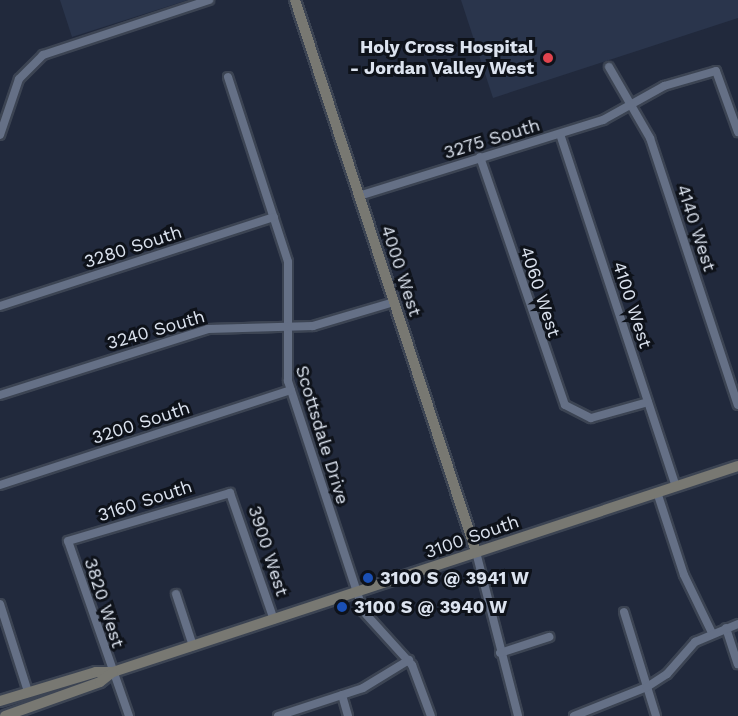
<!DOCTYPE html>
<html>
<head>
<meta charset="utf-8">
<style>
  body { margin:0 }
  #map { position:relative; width:738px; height:716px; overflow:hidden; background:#21293c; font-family:"Work Sans",sans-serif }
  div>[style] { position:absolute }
  .built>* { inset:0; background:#2a354c }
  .roads { filter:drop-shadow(2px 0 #3c4453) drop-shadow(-2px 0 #3c4453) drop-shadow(0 2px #3c4453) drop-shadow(0 -2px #3c4453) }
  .street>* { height:8px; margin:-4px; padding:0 4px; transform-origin:4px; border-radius:4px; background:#657086 }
  .secondary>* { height:10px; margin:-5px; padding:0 5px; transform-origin:5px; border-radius:5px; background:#787872 }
  .dots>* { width:16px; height:16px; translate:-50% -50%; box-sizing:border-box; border:3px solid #0e121a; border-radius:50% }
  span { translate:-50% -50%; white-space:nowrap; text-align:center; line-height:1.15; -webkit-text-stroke:6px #0e121a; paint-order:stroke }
  .poi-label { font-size:18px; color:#dce3ef; font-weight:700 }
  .right { translate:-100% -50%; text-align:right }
  .left { translate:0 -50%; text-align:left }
  .street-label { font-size:18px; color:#dce3ef }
</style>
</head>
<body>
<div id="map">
  <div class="built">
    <i style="clip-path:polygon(60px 0,188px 0,72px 37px)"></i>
    <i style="clip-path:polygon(461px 0,738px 0,738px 18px,493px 98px)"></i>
  </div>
  <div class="roads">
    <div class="street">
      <i style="left:609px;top:67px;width:82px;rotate:60deg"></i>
      <i style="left:650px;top:138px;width:281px;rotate:71.8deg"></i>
      <i style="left:228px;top:77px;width:194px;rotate:72deg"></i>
      <i style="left:288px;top:262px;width:119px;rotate:90deg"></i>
      <i style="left:288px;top:381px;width:242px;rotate:71.9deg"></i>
      <i style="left:363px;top:611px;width:73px;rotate:47.8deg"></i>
      <i style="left:412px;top:665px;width:54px;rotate:69.6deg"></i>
      <i style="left:560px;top:134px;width:371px;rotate:71.8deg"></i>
      <i style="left:0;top:135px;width:59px;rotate:-71.3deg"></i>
      <i style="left:19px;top:79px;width:34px;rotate:-45deg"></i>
      <i style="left:43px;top:55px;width:175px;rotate:-18.3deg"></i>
      <i style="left:480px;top:157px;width:262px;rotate:71.1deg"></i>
      <i style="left:565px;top:405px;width:29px;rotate:27deg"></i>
      <i style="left:591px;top:418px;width:59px;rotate:-15.7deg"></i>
      <i style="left:359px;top:196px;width:256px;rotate:-17.3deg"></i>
      <i style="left:603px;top:120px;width:70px;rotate:-29.1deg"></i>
      <i style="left:664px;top:86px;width:54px;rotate:-16.1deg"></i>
      <i style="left:716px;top:71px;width:65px;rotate:70.2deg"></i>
      <i style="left:0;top:306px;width:288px;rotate:-18deg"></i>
      <i style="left:0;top:395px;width:218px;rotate:-17.6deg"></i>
      <i style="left:208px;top:329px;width:105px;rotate:-1.6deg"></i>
      <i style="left:313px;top:326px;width:84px;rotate:-16.5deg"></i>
      <i style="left:0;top:485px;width:306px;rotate:-18.1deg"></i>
      <i style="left:657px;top:492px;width:87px;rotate:72deg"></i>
      <i style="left:684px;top:575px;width:64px;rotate:64.2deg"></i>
      <i style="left:476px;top:552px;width:169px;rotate:75.6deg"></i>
      <i style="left:176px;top:594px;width:55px;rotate:71.9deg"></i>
      <i style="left:0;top:604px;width:92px;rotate:72.3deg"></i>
      <i style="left:624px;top:612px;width:109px;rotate:72.9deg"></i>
      <i style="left:726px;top:628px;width:38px;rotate:72deg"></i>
      <i style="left:500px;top:653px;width:52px;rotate:-18.1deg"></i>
      <i style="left:342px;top:695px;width:22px;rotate:74deg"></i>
      <i style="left:129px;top:716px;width:185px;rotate:-109.2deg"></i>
      <i style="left:68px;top:541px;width:169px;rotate:-16.5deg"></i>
      <i style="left:230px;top:493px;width:134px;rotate:70.9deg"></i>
      <i style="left:278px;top:716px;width:89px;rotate:-18.2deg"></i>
      <i style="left:363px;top:688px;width:54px;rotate:-31.3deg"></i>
      <i style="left:574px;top:716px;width:79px;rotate:-21.7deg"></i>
      <i style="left:647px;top:687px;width:24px;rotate:-33deg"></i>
      <i style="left:667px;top:674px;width:43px;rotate:-48.8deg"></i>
      <i style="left:695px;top:642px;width:47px;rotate:-22.7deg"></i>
    </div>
    <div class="secondary">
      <i style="left:295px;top:0;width:581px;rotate:71.85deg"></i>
      <i style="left:0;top:701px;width:100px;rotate:-16.8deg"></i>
      <i style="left:96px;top:672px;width:17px"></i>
      <i style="left:113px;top:672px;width:658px;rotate:-18.24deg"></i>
      <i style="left:5px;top:716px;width:101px;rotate:-19.7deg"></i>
      <i style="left:100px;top:682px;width:16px;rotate:-38deg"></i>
    </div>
  </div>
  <div class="dots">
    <i style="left:548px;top:58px;background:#e0444e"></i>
    <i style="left:368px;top:578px;background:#1a4fb4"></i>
    <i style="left:342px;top:607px;background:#1a4fb4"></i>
  </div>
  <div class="poi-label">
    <span class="right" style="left:534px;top:58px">Holy Cross Hospital<br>- Jordan Valley West</span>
    <span class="left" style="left:380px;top:578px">3100 S @ 3941 W</span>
    <span class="left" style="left:354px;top:607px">3100 S @ 3940 W</span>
  </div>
  <div class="street-label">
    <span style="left:492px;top:139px;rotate:-17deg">3275 South</span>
    <span style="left:696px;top:228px;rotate:72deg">4140 West</span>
    <span style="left:133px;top:247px;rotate:-18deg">3280 South</span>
    <span style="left:401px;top:271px;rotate:72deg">4000 West</span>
    <span style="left:540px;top:292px;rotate:72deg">4060 West</span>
    <span style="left:632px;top:305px;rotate:72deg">4100 West</span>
    <span style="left:156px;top:330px;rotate:-16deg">3240 South</span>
    <span style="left:141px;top:423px;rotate:-18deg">3200 South</span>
    <span style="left:322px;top:435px;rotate:73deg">Scottsdale Drive</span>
    <span style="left:145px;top:501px;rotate:-18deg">3160 South</span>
    <span style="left:472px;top:537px;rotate:-19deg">3100 South</span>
    <span style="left:268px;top:551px;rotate:72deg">3900 West</span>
    <span style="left:104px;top:603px;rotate:72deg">3820 West</span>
  </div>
</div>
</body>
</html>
